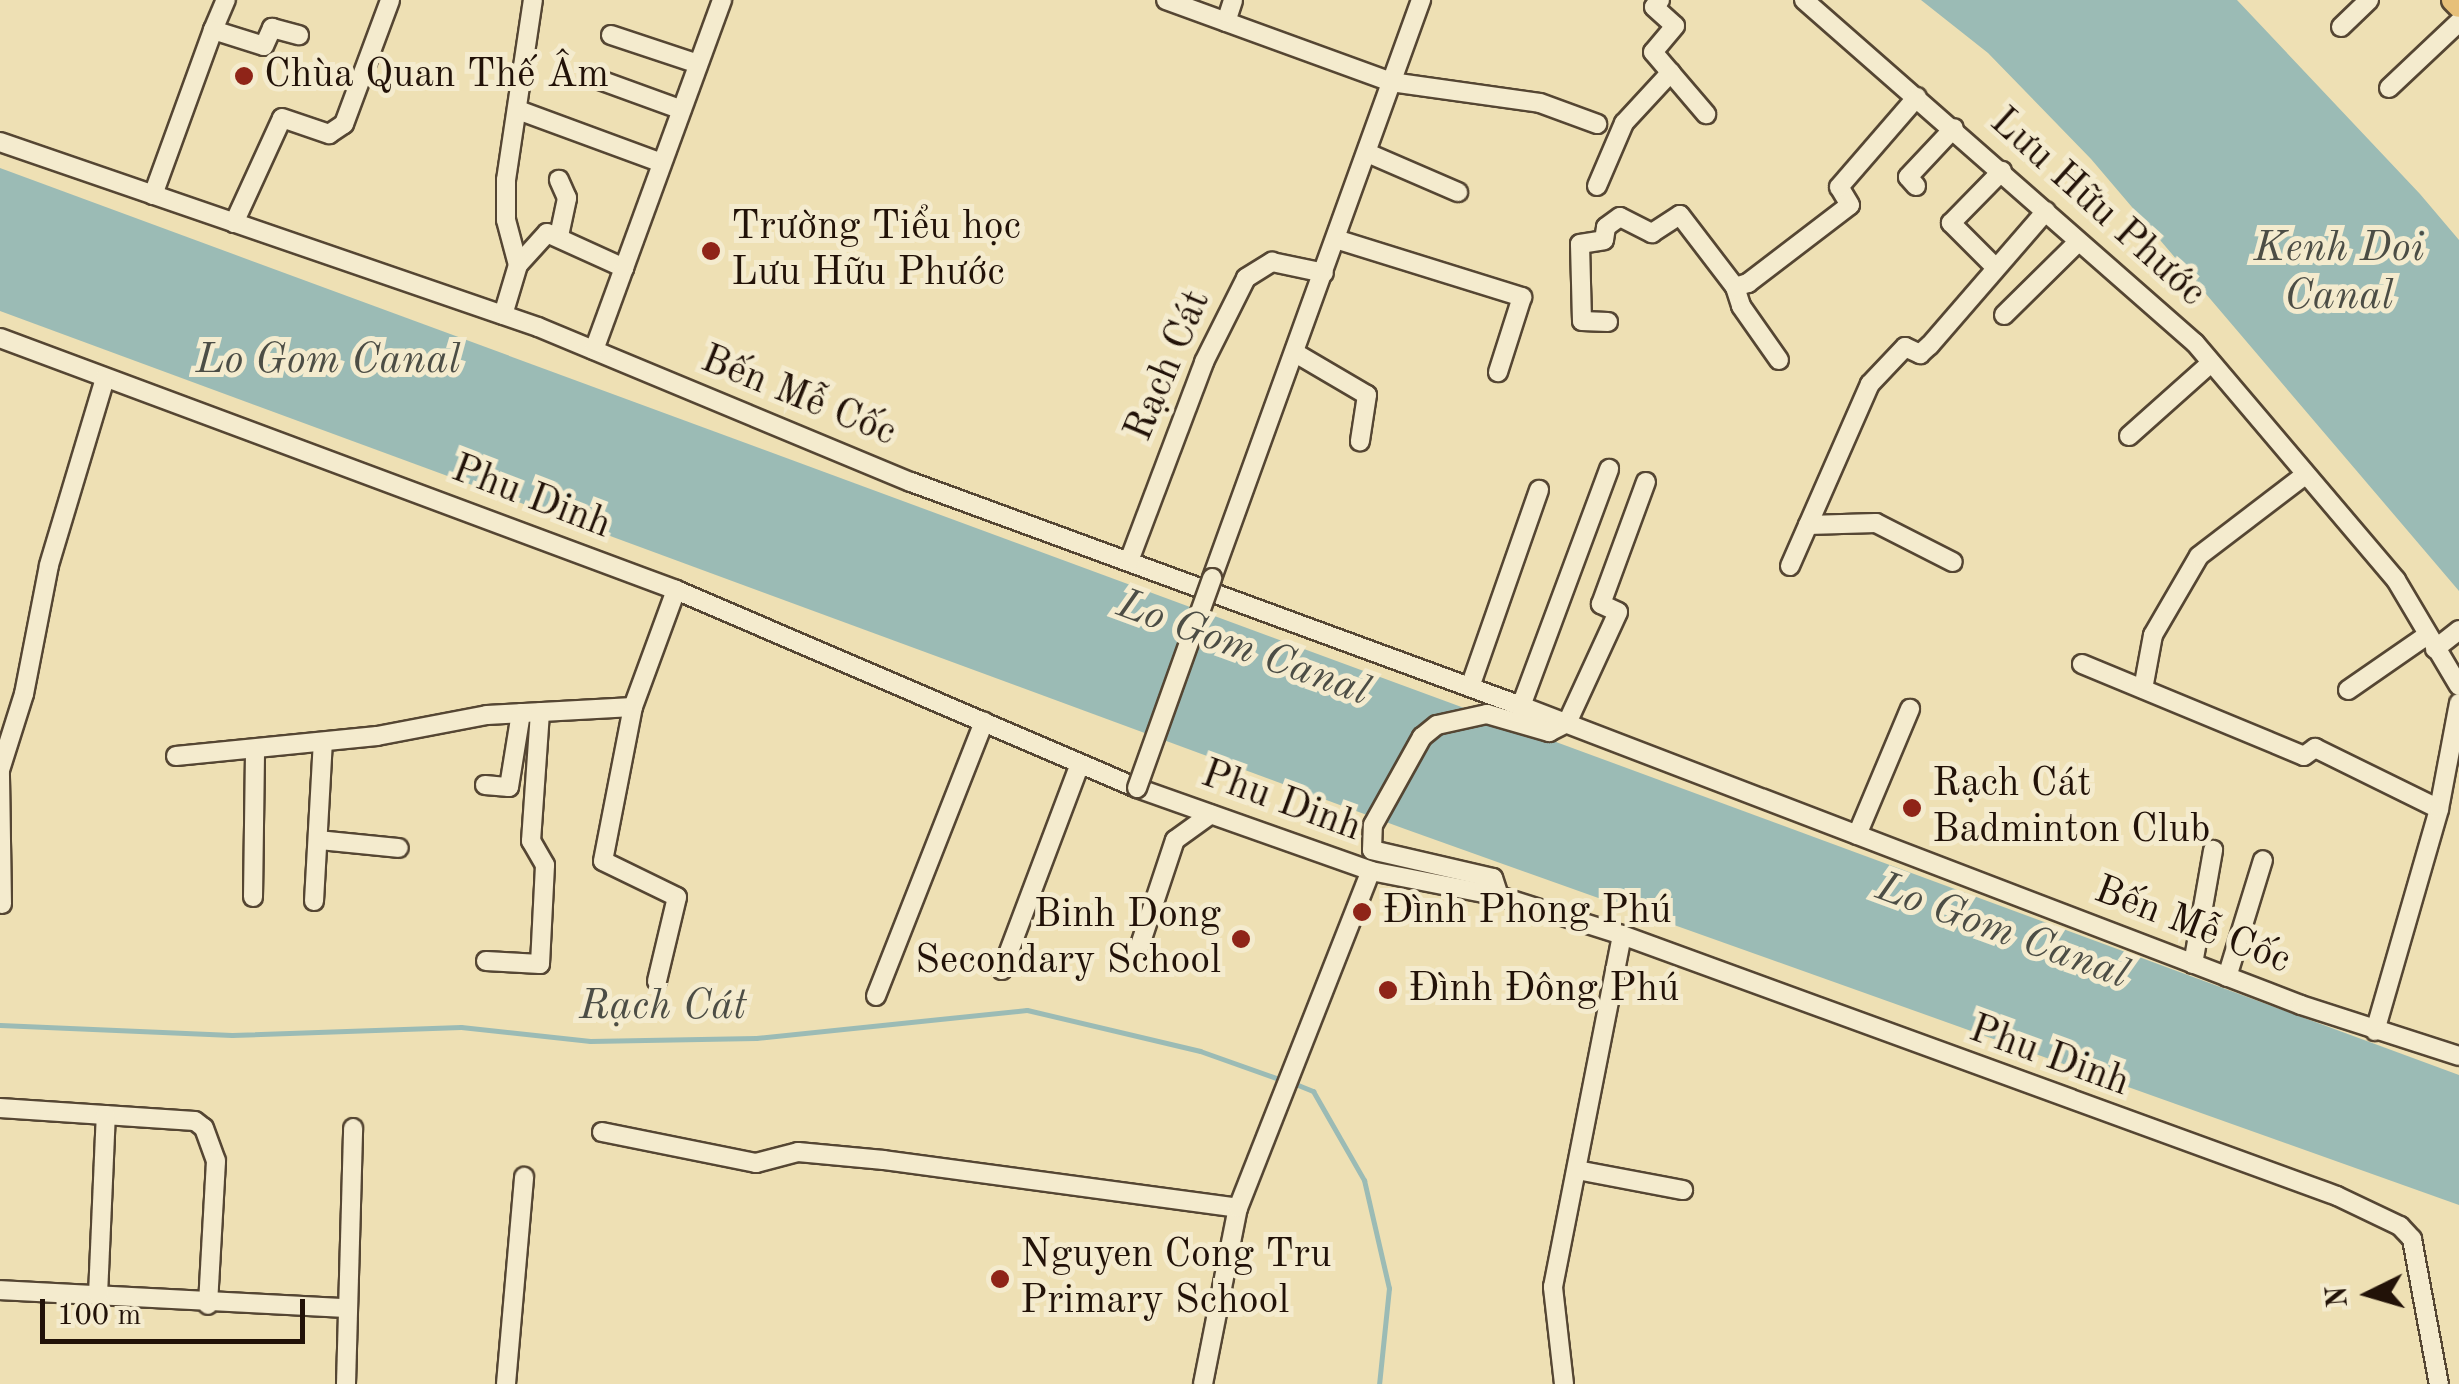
<!DOCTYPE html>
<html>
<head>
<meta charset="utf-8">
<style>
  body { margin:0 }
  #map { position:relative; width:2459px; height:1384px; overflow:hidden; background:#eee0b4; font-family:"Old Standard TT",serif }
  div>[style] { position:absolute }
  .water>* { inset:0; background:#9bbbb5 }
  .stream>* { height:5px; margin:-2.5px; padding:0 2.5px; transform-origin:2.5px; border-radius:2.5px; background:#9bbbb5 }
  .roads { filter:drop-shadow(2px 0 #554633) drop-shadow(-2px 0 #554633) drop-shadow(0 2px #554633) drop-shadow(0 -2px #554633) }
  .minor>* { height:18px; margin:-9px; padding:0 9px; transform-origin:9px; border-radius:9px; background:#f4ebce }
  .major>* { height:22px; margin:-11px; padding:0 11px; transform-origin:11px; border-radius:11px; background:#e7c07a }
  .bridges { filter:drop-shadow(2px 0 #554633) drop-shadow(-2px 0 #554633) drop-shadow(0 2px #554633) drop-shadow(0 -2px #554633) }
  .minor-bridge>* { height:18px; margin:-9px; padding:0 9px; transform-origin:9px; border-radius:9px; background:#f4ebce }
  .dots>* { width:28px; height:28px; translate:-50% -50%; box-sizing:border-box; border:5px solid #f4ebce; border-radius:50% }
  span { translate:-50% -50%; white-space:nowrap; text-align:center; line-height:1.15; -webkit-text-stroke:10px #f4ebce; paint-order:stroke }
  .poi-label { font-size:40px; color:#221208 }
  .left { translate:0 -50%; text-align:left }
  .right { translate:-100% -50%; text-align:right }
  .street-label { font-size:40px; color:#221208 }
  .water-label { font-size:42px; color:#4c4d45; font-style:italic }
  .north { position:absolute; left:2319px; top:1244px; width:100px; height:100px; -webkit-text-stroke:8px #f4ebce; paint-order:stroke; rotate:265deg; font-size:28px; font-weight:700; line-height:40px; text-align:center; color:#221208 }
  .north::after { content:''; display:block; margin:auto; width:35px; height:45px; background:#221208; clip-path:polygon(50% 0,100% 100%,50% 72%,0 100%) }
  .scale { position:absolute; left:40px; top:1299px; width:265px; height:45px; box-sizing:border-box; border:5px solid #221208; border-top:0; padding-left:12px; font-size:30px; line-height:35px; white-space:nowrap; color:#221208; -webkit-text-stroke:8px #f4ebce; paint-order:stroke }
</style>
</head>
<body>
<div id="map">
  <div class="water">
    <i style="clip-path:polygon(1921px 0,2237px 0,2420px 194px,2459px 240px,2459px 591px,2091px 159px,1988px 53px)"></i>
    <i style="clip-path:polygon(0 168px,2459px 1075px,2459px 1205px,1405px 829px,0 311px)"></i>
  </div>
  <div class="stream">
    <i style="left:0;top:1025px;width:232px;rotate:2.5deg"></i>
    <i style="left:232px;top:1035px;width:229px;rotate:-2deg"></i>
    <i style="left:461px;top:1027px;width:130px;rotate:6.2deg"></i>
    <i style="left:590px;top:1041px;width:166px;rotate:-1deg"></i>
    <i style="left:756px;top:1038px;width:272px;rotate:-5.9deg"></i>
    <i style="left:1027px;top:1010px;width:178px;rotate:13.3deg"></i>
    <i style="left:1200px;top:1051px;width:87px;rotate:19.5deg"></i>
    <i style="left:1293px;top:1083px;width:22px;rotate:22deg"></i>
    <i style="left:1313px;top:1091px;width:103px;rotate:60.2deg"></i>
    <i style="left:1364px;top:1180px;width:111px;rotate:77deg"></i>
    <i style="left:1389px;top:1288px;width:97px;rotate:95.9deg"></i>
  </div>
  <div class="roads">
    <div class="minor">
      <i style="left:1166px;top:0;width:239px;rotate:20deg"></i>
      <i style="left:1391px;top:82px;width:150px;rotate:8deg"></i>
      <i style="left:1540px;top:103px;width:61px;rotate:20.2deg"></i>
      <i style="left:1660px;top:0;width:9px;rotate:131deg"></i>
      <i style="left:1654px;top:7px;width:28px;rotate:42deg"></i>
      <i style="left:1675px;top:26px;width:34px;rotate:130deg"></i>
      <i style="left:1653px;top:52px;width:82px;rotate:49.5deg"></i>
      <i style="left:1804px;top:0;width:520px;rotate:41.26deg"></i>
      <i style="left:2195px;top:343px;width:311px;rotate:49.7deg"></i>
      <i style="left:2396px;top:580px;width:123px;rotate:59.3deg"></i>
      <i style="left:1226px;top:22px;width:23px;rotate:-72deg"></i>
      <i style="left:2341px;top:27px;width:39px;rotate:-44deg"></i>
      <i style="left:213px;top:30px;width:33px;rotate:-67deg"></i>
      <i style="left:611px;top:35px;width:92px;rotate:18.4deg"></i>
      <i style="left:597px;top:79px;width:90px;rotate:20deg"></i>
      <i style="left:2389px;top:88px;width:96px;rotate:-43.3deg"></i>
      <i style="left:518px;top:110px;width:153px;rotate:20.2deg"></i>
      <i style="left:0;top:142px;width:569px;rotate:18.98deg"></i>
      <i style="left:538px;top:327px;width:404px;rotate:22.6deg"></i>
      <i style="left:911px;top:482px;width:650px;rotate:20.16deg"></i>
      <i style="left:1521px;top:706px;width:835px;rotate:20.97deg"></i>
      <i style="left:2301px;top:1005px;width:166px;rotate:17.9deg"></i>
      <i style="left:1370px;top:154px;width:96px;rotate:23.4deg"></i>
      <i style="left:1597px;top:186px;width:69px;rotate:-66.8deg"></i>
      <i style="left:1624px;top:123px;width:69px;rotate:-47.3deg"></i>
      <i style="left:1916px;top:186px;width:12px;rotate:-132deg"></i>
      <i style="left:1908px;top:177px;width:67px;rotate:-46.8deg"></i>
      <i style="left:153px;top:195px;width:176px;rotate:-70deg"></i>
      <i style="left:213px;top:30px;width:53px;rotate:17.4deg"></i>
      <i style="left:264px;top:46px;width:20px;rotate:-66deg"></i>
      <i style="left:272px;top:28px;width:28px;rotate:15deg"></i>
      <i style="left:234px;top:223px;width:115px;rotate:-65.4deg"></i>
      <i style="left:282px;top:118px;width:50px;rotate:18.8deg"></i>
      <i style="left:329px;top:134px;width:18px;rotate:-34deg"></i>
      <i style="left:344px;top:124px;width:132px;rotate:-69.6deg"></i>
      <i style="left:559px;top:236px;width:39px;rotate:-78deg"></i>
      <i style="left:567px;top:198px;width:20px;rotate:-114deg"></i>
      <i style="left:1339px;top:240px;width:192px;rotate:17.3deg"></i>
      <i style="left:1522px;top:297px;width:79px;rotate:107.7deg"></i>
      <i style="left:518px;top:265px;width:43px;rotate:-47.8deg"></i>
      <i style="left:547px;top:233px;width:85px;rotate:24.4deg"></i>
      <i style="left:1996px;top:268px;width:64px;rotate:-135deg"></i>
      <i style="left:1951px;top:223px;width:73px;rotate:-45.6deg"></i>
      <i style="left:1735px;top:287px;width:20px;rotate:72deg"></i>
      <i style="left:1741px;top:306px;width:66px;rotate:54.9deg"></i>
      <i style="left:503px;top:315px;width:52px;rotate:-73.3deg"></i>
      <i style="left:518px;top:265px;width:47px;rotate:-104.9deg"></i>
      <i style="left:506px;top:220px;width:40px;rotate:-90deg"></i>
      <i style="left:506px;top:180px;width:182px;rotate:-81.5deg"></i>
      <i style="left:2004px;top:315px;width:104px;rotate:-44.6deg"></i>
      <i style="left:1608px;top:322px;width:26px;rotate:-178deg"></i>
      <i style="left:1582px;top:321px;width:77px;rotate:-91.5deg"></i>
      <i style="left:1580px;top:244px;width:24px;rotate:-9deg"></i>
      <i style="left:1604px;top:240px;width:13px;rotate:-81deg"></i>
      <i style="left:1606px;top:227px;width:17px;rotate:-36deg"></i>
      <i style="left:1620px;top:217px;width:36px;rotate:27deg"></i>
      <i style="left:1652px;top:233px;width:33px;rotate:-33deg"></i>
      <i style="left:1680px;top:215px;width:91px;rotate:52.6deg"></i>
      <i style="left:1735px;top:287px;width:14px;rotate:-17deg"></i>
      <i style="left:1748px;top:283px;width:128px;rotate:-37.4deg"></i>
      <i style="left:1850px;top:205px;width:21px;rotate:-121deg"></i>
      <i style="left:1839px;top:187px;width:119px;rotate:-49.1deg"></i>
      <i style="left:0;top:338px;width:721px;rotate:20.44deg"></i>
      <i style="left:676px;top:590px;width:502px;rotate:23.24deg"></i>
      <i style="left:1137px;top:788px;width:248px;rotate:19.5deg"></i>
      <i style="left:1371px;top:871px;width:130px;rotate:11.1deg"></i>
      <i style="left:1499px;top:896px;width:129px;rotate:17.6deg"></i>
      <i style="left:1622px;top:935px;width:761px;rotate:20.05deg"></i>
      <i style="left:2337px;top:1196px;width:70px;rotate:25.5deg"></i>
      <i style="left:2400px;top:1226px;width:18px;rotate:47deg"></i>
      <i style="left:2412px;top:1239px;width:147px;rotate:79.5deg"></i>
      <i style="left:594px;top:350px;width:373px;rotate:-69.9deg"></i>
      <i style="left:1297px;top:354px;width:81px;rotate:30.4deg"></i>
      <i style="left:1367px;top:395px;width:47px;rotate:98.7deg"></i>
      <i style="left:2129px;top:436px;width:110px;rotate:-41.7deg"></i>
      <i style="left:1808px;top:525px;width:68px;rotate:-1.7deg"></i>
      <i style="left:1876px;top:523px;width:86px;rotate:26.9deg"></i>
      <i style="left:1129px;top:561px;width:213px;rotate:-69.3deg"></i>
      <i style="left:1204px;top:362px;width:94px;rotate:-63.4deg"></i>
      <i style="left:1246px;top:278px;width:31px;rotate:-32deg"></i>
      <i style="left:1272px;top:262px;width:53px;rotate:11.9deg"></i>
      <i style="left:1790px;top:566px;width:199px;rotate:-66.3deg"></i>
      <i style="left:1870px;top:384px;width:51px;rotate:-46.6deg"></i>
      <i style="left:1905px;top:347px;width:17px;rotate:25deg"></i>
      <i style="left:1920px;top:354px;width:13px;rotate:-42deg"></i>
      <i style="left:1930px;top:345px;width:177px;rotate:-49.1deg"></i>
      <i style="left:1212px;top:578px;width:615px;rotate:-70.12deg"></i>
      <i style="left:2435px;top:649px;width:31px;rotate:-38deg"></i>
      <i style="left:2082px;top:664px;width:240px;rotate:22.5deg"></i>
      <i style="left:2304px;top:756px;width:14px;rotate:-36deg"></i>
      <i style="left:2315px;top:748px;width:138px;rotate:26.2deg"></i>
      <i style="left:1470px;top:687px;width:209px;rotate:-70.7deg"></i>
      <i style="left:2143px;top:689px;width:55px;rotate:-79.5deg"></i>
      <i style="left:2153px;top:635px;width:91px;rotate:-59.8deg"></i>
      <i style="left:2199px;top:556px;width:133px;rotate:-37.4deg"></i>
      <i style="left:2348px;top:690px;width:95px;rotate:-34.7deg"></i>
      <i style="left:1521px;top:706px;width:253px;rotate:-69.6deg"></i>
      <i style="left:176px;top:756px;width:202px;rotate:-5.7deg"></i>
      <i style="left:377px;top:736px;width:112px;rotate:-10.8deg"></i>
      <i style="left:487px;top:715px;width:146px;rotate:-3.1deg"></i>
      <i style="left:485px;top:785px;width:24px;rotate:5deg"></i>
      <i style="left:509px;top:787px;width:75px;rotate:-80.8deg"></i>
      <i style="left:1857px;top:835px;width:137px;rotate:-67.2deg"></i>
      <i style="left:319px;top:840px;width:80px;rotate:5.7deg"></i>
      <i style="left:1499px;top:896px;width:19px;rotate:-108deg"></i>
      <i style="left:1493px;top:878px;width:124px;rotate:-167deg"></i>
      <i style="left:1372px;top:850px;width:25px;rotate:-88deg"></i>
      <i style="left:1373px;top:825px;width:101px;rotate:-60.9deg"></i>
      <i style="left:1422px;top:737px;width:19px;rotate:-39deg"></i>
      <i style="left:1437px;top:725px;width:51px;rotate:-12.4deg"></i>
      <i style="left:1487px;top:714px;width:65px;rotate:16.2deg"></i>
      <i style="left:1549px;top:732px;width:20px;rotate:-27deg"></i>
      <i style="left:1567px;top:723px;width:122px;rotate:-65.3deg"></i>
      <i style="left:1618px;top:612px;width:19px;rotate:-155deg"></i>
      <i style="left:1601px;top:604px;width:130px;rotate:-69.8deg"></i>
      <i style="left:253px;top:897px;width:146px;rotate:-89.2deg"></i>
      <i style="left:314px;top:901px;width:159px;rotate:-86.8deg"></i>
      <i style="left:2px;top:904px;width:134px;rotate:-90.9deg"></i>
      <i style="left:0;top:770px;width:80px;rotate:-72.5deg"></i>
      <i style="left:24px;top:694px;width:131px;rotate:-79deg"></i>
      <i style="left:49px;top:565px;width:195px;rotate:-73.3deg"></i>
      <i style="left:1138px;top:951px;width:117px;rotate:-71.6deg"></i>
      <i style="left:1175px;top:840px;width:44px;rotate:-35.8deg"></i>
      <i style="left:486px;top:961px;width:54px;rotate:3.2deg"></i>
      <i style="left:540px;top:964px;width:99px;rotate:-87.1deg"></i>
      <i style="left:545px;top:865px;width:28px;rotate:-120deg"></i>
      <i style="left:531px;top:841px;width:129px;rotate:-86deg"></i>
      <i style="left:2193px;top:964px;width:116px;rotate:-80deg"></i>
      <i style="left:1002px;top:970px;width:220px;rotate:-69.3deg"></i>
      <i style="left:2227px;top:977px;width:122px;rotate:-72.9deg"></i>
      <i style="left:657px;top:981px;width:86px;rotate:-76.6deg"></i>
      <i style="left:677px;top:897px;width:82px;rotate:-154.1deg"></i>
      <i style="left:603px;top:861px;width:157px;rotate:-79deg"></i>
      <i style="left:633px;top:707px;width:125px;rotate:-69.8deg"></i>
      <i style="left:876px;top:996px;width:295px;rotate:-68.5deg"></i>
      <i style="left:2375px;top:1031px;width:231px;rotate:-73.9deg"></i>
      <i style="left:2439px;top:809px;width:108px;rotate:-79.3deg"></i>
      <i style="left:0;top:1108px;width:195px;rotate:3.8deg"></i>
      <i style="left:195px;top:1121px;width:11px;rotate:38deg"></i>
      <i style="left:204px;top:1128px;width:35px;rotate:70deg"></i>
      <i style="left:216px;top:1161px;width:144px;rotate:93.2deg"></i>
      <i style="left:602px;top:1132px;width:157px;rotate:11.4deg"></i>
      <i style="left:756px;top:1163px;width:43px;rotate:-14.7deg"></i>
      <i style="left:798px;top:1152px;width:86px;rotate:5.3deg"></i>
      <i style="left:884px;top:1160px;width:357px;rotate:7.7deg"></i>
      <i style="left:1577px;top:1170px;width:108px;rotate:10.7deg"></i>
      <i style="left:0;top:1290px;width:347px;rotate:3deg"></i>
      <i style="left:98px;top:1295px;width:180px;rotate:-87.5deg"></i>
      <i style="left:346px;top:1384px;width:256px;rotate:-88.4deg"></i>
      <i style="left:506px;top:1384px;width:208px;rotate:-85deg"></i>
      <i style="left:1203px;top:1384px;width:179px;rotate:-78.8deg"></i>
      <i style="left:1238px;top:1208px;width:362px;rotate:-68.5deg"></i>
      <i style="left:1564px;top:1384px;width:98px;rotate:-96.5deg"></i>
      <i style="left:1553px;top:1287px;width:359px;rotate:-78.9deg"></i>
    </div>
    <div class="major">
      <i style="left:2453px;top:0;width:8px;rotate:45deg"></i>
    </div>
  </div>
  <div class="bridges">
    <div class="minor-bridge">
      <i style="left:1137px;top:788px;width:223px;rotate:-70.3deg"></i>
    </div>
  </div>
  <div class="dots">
    <i style="left:244px;top:76px;background:#8f2418"></i>
    <i style="left:711px;top:251px;background:#8f2418"></i>
    <i style="left:1912px;top:808px;background:#8f2418"></i>
    <i style="left:1362px;top:912px;background:#8f2418"></i>
    <i style="left:1241px;top:939px;background:#8f2418"></i>
    <i style="left:1388px;top:990px;background:#8f2418"></i>
    <i style="left:1000px;top:1279px;background:#8f2418"></i>
  </div>
  <div class="poi-label">
    <span class="left" style="left:264px;top:76px">Chùa Quan Thế Âm</span>
    <span class="left" style="left:731px;top:251px">Trường Tiểu học<br>Lưu Hữu Phước</span>
    <span class="left" style="left:1932px;top:808px">Rạch Cát<br>Badminton Club</span>
    <span class="left" style="left:1382px;top:912px">Đình Phong Phú</span>
    <span class="right" style="left:1221px;top:939px">Binh Dong<br>Secondary School</span>
    <span class="left" style="left:1408px;top:990px">Đình Đông Phú</span>
    <span class="left" style="left:1020px;top:1279px">Nguyen Cong Tru<br>Primary School</span>
  </div>
  <div class="street-label">
    <span style="left:2097px;top:208px;rotate:42deg">Lưu Hữu Phước</span>
    <span style="left:1169px;top:366px;rotate:-67deg">Rạch Cát</span>
    <span style="left:798px;top:397px;rotate:22deg">Bến Mễ Cốc</span>
    <span style="left:531px;top:498px;rotate:21deg">Phu Dinh</span>
    <span style="left:1281px;top:802px;rotate:20deg">Phu Dinh</span>
    <span style="left:2192px;top:926px;rotate:21deg">Bến Mễ Cốc</span>
    <span style="left:2049px;top:1057px;rotate:20deg">Phu Dinh</span>
  </div>
  <div class="water-label">
    <span style="left:2339px;top:273px">Kenh Doi<br>Canal</span>
    <span style="left:328px;top:361px">Lo Gom Canal</span>
    <span style="left:1243px;top:649px;rotate:20deg">Lo Gom Canal</span>
    <span style="left:2002px;top:932px;rotate:20deg">Lo Gom Canal</span>
    <span style="left:663px;top:1007px">Rạch Cát</span>
  </div>
  <div class="north">N</div>
  <div class="scale">100 m</div>
</div>
</body>
</html>
